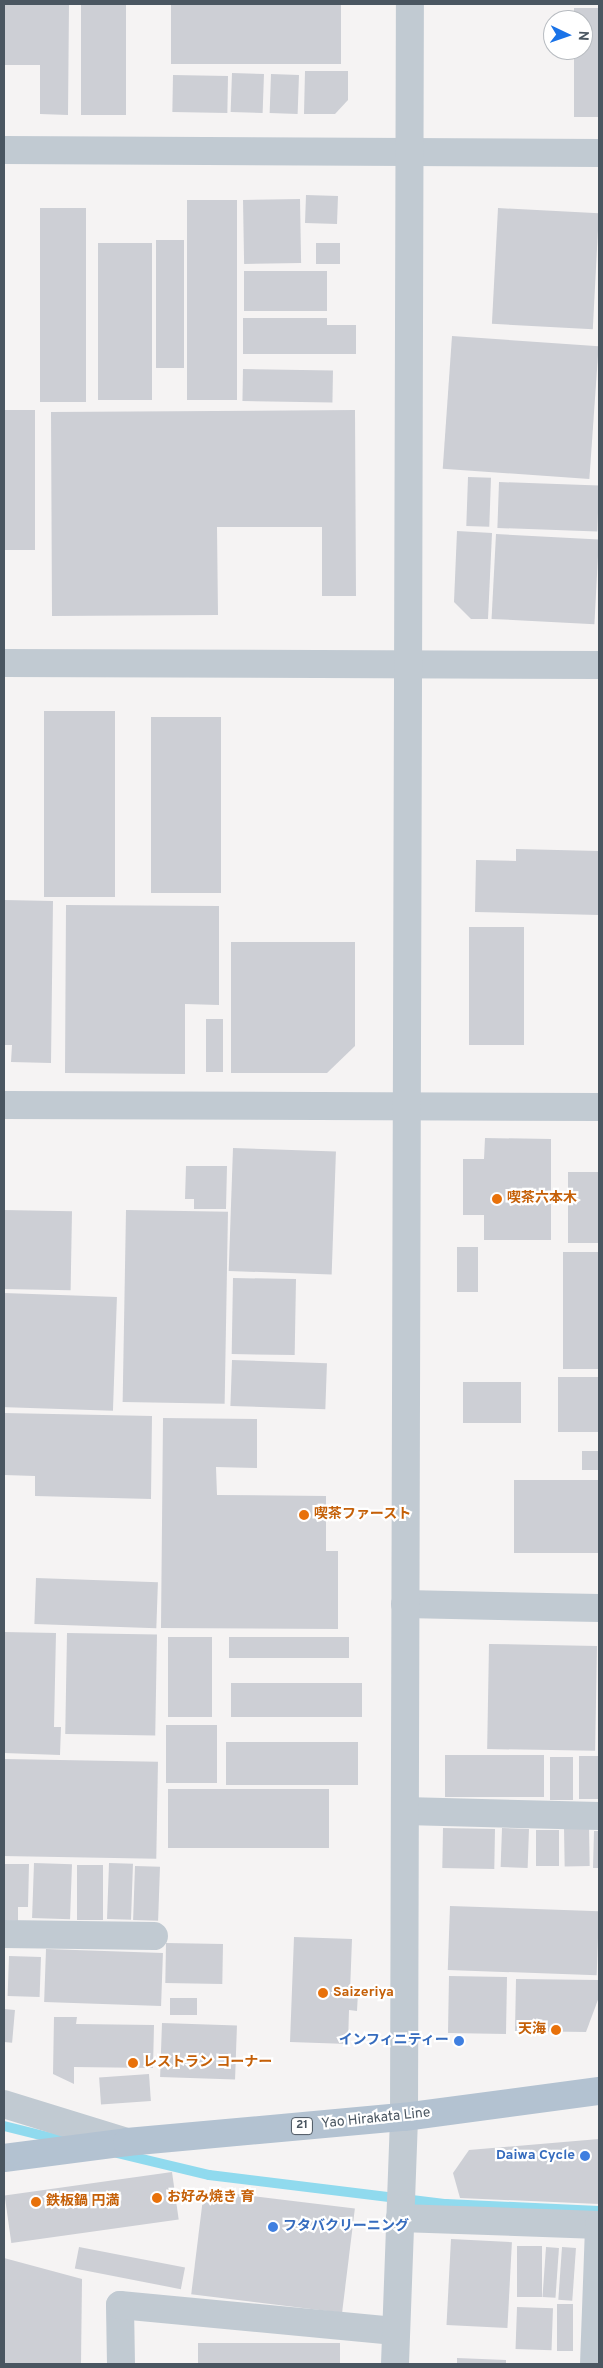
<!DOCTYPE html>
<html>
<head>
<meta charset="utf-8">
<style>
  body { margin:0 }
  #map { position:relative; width:603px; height:2368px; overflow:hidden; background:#f5f3f3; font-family:Overpass,"Noto Sans JP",sans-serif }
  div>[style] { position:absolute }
  .stream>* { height:10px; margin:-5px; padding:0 5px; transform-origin:5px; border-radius:5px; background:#90daee }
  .building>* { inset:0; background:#cdcfd5; transform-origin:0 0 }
  .minor>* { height:28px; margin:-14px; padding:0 14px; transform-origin:14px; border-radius:14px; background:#c1cad2 }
  .major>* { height:28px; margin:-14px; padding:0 14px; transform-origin:14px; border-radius:14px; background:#b3c2d1 }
  .dots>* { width:14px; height:14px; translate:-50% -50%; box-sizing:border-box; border:2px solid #fff; border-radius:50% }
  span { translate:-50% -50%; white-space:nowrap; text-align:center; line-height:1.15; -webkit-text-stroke:4.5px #fff; paint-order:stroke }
  .shield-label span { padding:1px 4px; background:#fff; border:1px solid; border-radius:4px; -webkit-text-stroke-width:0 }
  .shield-label { font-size:12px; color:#4a5661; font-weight:700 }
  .food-label { font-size:14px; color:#c56008; font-weight:700 }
  .left { translate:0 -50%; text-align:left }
  .right { translate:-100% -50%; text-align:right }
  .shop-label { font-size:14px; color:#366cbe; font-weight:700 }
  .street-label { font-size:14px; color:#4a5661 }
  .frame { position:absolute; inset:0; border:5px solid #4a5661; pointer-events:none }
  .north { position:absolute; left:543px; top:10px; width:50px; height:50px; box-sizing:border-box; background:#fff; border:1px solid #b7bbc0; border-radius:50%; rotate:93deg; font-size:14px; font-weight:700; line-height:20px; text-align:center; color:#4a5661 }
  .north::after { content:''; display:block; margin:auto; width:18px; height:22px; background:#1a73e8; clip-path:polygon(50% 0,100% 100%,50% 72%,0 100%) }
</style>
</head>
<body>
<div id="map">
  <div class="stream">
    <i style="left:4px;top:2126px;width:62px;rotate:14deg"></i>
    <i style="left:117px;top:2153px;width:95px;rotate:13.4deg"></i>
    <i style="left:209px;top:2175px;width:239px;rotate:7deg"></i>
    <i style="left:446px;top:2204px;width:153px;rotate:2.6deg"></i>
  </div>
  <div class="building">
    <i style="clip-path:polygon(4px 4px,69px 4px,68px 115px,40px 114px,40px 65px,4px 65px)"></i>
    <i style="left:81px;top:4px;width:45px;height:111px"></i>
    <i style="left:171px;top:4px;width:170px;height:60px"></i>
    <i style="clip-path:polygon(574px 8px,599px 8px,599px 117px,574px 117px,574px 50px,583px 50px,583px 20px,574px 20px)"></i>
    <i style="clip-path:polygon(305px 71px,348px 71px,348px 100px,335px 114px,304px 114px)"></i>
    <i style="left:232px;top:73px;width:32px;height:39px;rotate:2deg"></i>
    <i style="left:271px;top:74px;width:28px;height:39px;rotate:2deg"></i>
    <i style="left:173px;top:75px;width:55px;height:37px;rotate:1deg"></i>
    <i style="left:306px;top:195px;width:32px;height:28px;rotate:2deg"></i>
    <i style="left:300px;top:199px;width:64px;height:57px;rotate:89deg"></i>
    <i style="left:187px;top:200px;width:50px;height:200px"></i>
    <i style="left:40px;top:208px;width:46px;height:194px"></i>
    <i style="left:498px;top:208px;width:101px;height:116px;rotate:3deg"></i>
    <i style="left:156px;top:240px;width:28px;height:128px"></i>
    <i style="left:98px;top:243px;width:54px;height:157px"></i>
    <i style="left:316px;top:243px;width:24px;height:21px"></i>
    <i style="left:244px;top:271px;width:83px;height:40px"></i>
    <i style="clip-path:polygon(243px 318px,327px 318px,327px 325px,356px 325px,356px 354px,243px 354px)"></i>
    <i style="left:452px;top:336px;width:147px;height:133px;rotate:4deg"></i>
    <i style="left:243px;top:369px;width:90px;height:32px;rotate:1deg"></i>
    <i style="left:4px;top:410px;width:31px;height:140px"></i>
    <i style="clip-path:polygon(355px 410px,356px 596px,322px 596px,322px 527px,217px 527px,218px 615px,52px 616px,51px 412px)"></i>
    <i style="left:468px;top:477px;width:23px;height:49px;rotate:2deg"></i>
    <i style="left:499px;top:482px;width:100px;height:46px;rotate:2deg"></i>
    <i style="clip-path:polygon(457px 531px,492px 533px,488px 619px,471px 619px,454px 602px)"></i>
    <i style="left:496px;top:534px;width:103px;height:85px;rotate:3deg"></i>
    <i style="left:44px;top:711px;width:71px;height:186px"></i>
    <i style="left:151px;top:717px;width:70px;height:176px"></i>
    <i style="clip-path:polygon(516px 849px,599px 851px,599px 915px,475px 912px,476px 860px,516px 861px)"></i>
    <i style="clip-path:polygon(4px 900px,53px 901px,51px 1063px,11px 1062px,12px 1045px,4px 1045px)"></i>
    <i style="clip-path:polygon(66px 905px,219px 906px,219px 1005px,185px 1004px,185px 1074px,65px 1073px)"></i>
    <i style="left:469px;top:927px;width:55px;height:118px"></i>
    <i style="clip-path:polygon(231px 942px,355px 942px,355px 1046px,327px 1073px,231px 1073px)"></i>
    <i style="left:206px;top:1019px;width:17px;height:53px"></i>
    <i style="clip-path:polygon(485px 1138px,551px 1139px,551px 1240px,484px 1240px,484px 1215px,463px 1215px,463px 1159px,484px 1159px)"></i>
    <i style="left:233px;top:1148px;width:103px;height:123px;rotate:2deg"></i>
    <i style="clip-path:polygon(186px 1166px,227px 1166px,226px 1209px,194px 1209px,194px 1199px,185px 1199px)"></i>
    <i style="left:568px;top:1172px;width:31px;height:71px"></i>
    <i style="left:4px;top:1210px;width:68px;height:79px;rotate:1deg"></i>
    <i style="left:126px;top:1210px;width:102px;height:192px;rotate:1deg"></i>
    <i style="left:457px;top:1247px;width:21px;height:45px"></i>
    <i style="left:563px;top:1252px;width:36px;height:117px"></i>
    <i style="left:233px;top:1278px;width:63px;height:76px;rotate:1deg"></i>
    <i style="left:4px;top:1293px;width:113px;height:114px;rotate:2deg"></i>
    <i style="left:232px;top:1360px;width:95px;height:46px;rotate:2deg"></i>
    <i style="left:558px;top:1377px;width:41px;height:55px"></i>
    <i style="left:463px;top:1382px;width:58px;height:41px"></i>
    <i style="clip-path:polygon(4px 1413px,152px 1416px,151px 1499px,35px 1496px,35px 1476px,4px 1475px)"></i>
    <i style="clip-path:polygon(163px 1418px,257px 1419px,257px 1468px,216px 1467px,217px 1495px,326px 1496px,326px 1551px,338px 1551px,338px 1629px,161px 1628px)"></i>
    <i style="left:582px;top:1451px;width:17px;height:19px"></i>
    <i style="left:514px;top:1480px;width:85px;height:73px"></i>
    <i style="left:36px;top:1578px;width:122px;height:46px;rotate:2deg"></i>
    <i style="clip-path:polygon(4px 1632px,56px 1633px,54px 1727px,61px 1727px,60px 1755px,4px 1753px)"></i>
    <i style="left:67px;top:1633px;width:90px;height:101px;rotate:1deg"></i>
    <i style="left:168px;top:1637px;width:44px;height:80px"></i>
    <i style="left:229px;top:1637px;width:120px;height:21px"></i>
    <i style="left:489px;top:1644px;width:108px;height:105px;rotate:1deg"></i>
    <i style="left:231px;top:1683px;width:131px;height:34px"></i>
    <i style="left:166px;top:1725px;width:51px;height:58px"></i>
    <i style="left:226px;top:1742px;width:132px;height:43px"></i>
    <i style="left:445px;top:1755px;width:99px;height:42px"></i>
    <i style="left:579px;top:1756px;width:20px;height:43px"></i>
    <i style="left:550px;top:1757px;width:23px;height:43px"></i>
    <i style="left:4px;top:1759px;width:154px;height:97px;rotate:1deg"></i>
    <i style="left:168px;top:1789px;width:161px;height:59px"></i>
    <i style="left:589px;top:1827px;width:39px;height:25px;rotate:89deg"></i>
    <i style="left:443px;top:1828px;width:52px;height:40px;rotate:1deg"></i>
    <i style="left:502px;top:1828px;width:27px;height:39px;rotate:2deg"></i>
    <i style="left:536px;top:1830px;width:23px;height:36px"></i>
    <i style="clip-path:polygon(594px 1831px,599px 1831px,599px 1868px,593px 1868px)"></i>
    <i style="left:34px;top:1863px;width:38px;height:55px;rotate:2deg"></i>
    <i style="left:109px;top:1863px;width:24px;height:56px;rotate:2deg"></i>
    <i style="clip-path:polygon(4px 1864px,29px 1864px,28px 1907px,18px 1907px,18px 1921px,4px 1920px)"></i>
    <i style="left:77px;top:1865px;width:26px;height:55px"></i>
    <i style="left:135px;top:1866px;width:25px;height:54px;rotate:2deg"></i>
    <i style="left:450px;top:1906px;width:149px;height:64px;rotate:2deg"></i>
    <i style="clip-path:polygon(294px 1937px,352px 1939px,350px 1992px,358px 1993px,357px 2011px,349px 2010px,348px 2044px,290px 2042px)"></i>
    <i style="left:166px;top:1943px;width:57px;height:40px;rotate:1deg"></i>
    <i style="left:46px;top:1949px;width:117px;height:53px;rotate:2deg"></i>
    <i style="left:9px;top:1956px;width:32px;height:40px;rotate:2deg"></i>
    <i style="left:449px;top:1976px;width:58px;height:57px;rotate:1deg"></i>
    <i style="clip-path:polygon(516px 1979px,599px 1980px,599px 1997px,586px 2032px,515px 2031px)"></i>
    <i style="left:170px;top:1998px;width:27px;height:17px"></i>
    <i style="left:4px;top:2009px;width:11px;height:33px;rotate:5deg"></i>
    <i style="clip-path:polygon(54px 2017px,77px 2017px,76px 2024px,154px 2025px,153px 2068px,74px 2067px,74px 2084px,53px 2074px)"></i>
    <i style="left:162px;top:2023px;width:75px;height:54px;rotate:2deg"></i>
    <i style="left:149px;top:2074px;width:27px;height:50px;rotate:86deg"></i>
    <i style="clip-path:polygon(599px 2139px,599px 2204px,460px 2198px,453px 2173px,469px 2150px)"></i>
    <i style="left:172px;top:2172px;width:48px;height:169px;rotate:82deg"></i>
    <i style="left:204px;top:2190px;width:152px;height:105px;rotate:7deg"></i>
    <i style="left:451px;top:2239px;width:61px;height:86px;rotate:3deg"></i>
    <i style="left:517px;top:2246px;width:25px;height:51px"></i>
    <i style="left:79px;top:2247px;width:108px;height:22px;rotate:11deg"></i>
    <i style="left:546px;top:2247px;width:13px;height:50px;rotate:4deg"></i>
    <i style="left:562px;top:2247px;width:14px;height:53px;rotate:4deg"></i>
    <i style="clip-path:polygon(4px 2258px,82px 2279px,81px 2364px,4px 2364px)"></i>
    <i style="left:557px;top:2304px;width:16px;height:47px"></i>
    <i style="left:517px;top:2307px;width:36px;height:42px;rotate:2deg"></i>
    <i style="left:198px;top:2343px;width:142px;height:21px"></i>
    <i style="clip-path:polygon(457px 2358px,506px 2360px,506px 2364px,457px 2364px)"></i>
  </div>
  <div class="minor">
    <i style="left:4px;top:150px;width:595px;rotate:0.29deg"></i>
    <i style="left:4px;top:663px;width:595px;rotate:0.19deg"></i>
    <i style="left:4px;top:1105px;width:595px;rotate:0.19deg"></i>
    <i style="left:405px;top:1604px;width:194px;rotate:1.2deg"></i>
    <i style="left:405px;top:1811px;width:194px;rotate:1.5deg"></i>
    <i style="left:4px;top:1934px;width:150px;rotate:0.8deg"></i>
    <i style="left:4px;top:2104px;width:129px;rotate:17.2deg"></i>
    <i style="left:400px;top:2218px;width:199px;rotate:2deg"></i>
    <i style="left:121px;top:2364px;width:59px;rotate:-91deg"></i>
    <i style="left:120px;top:2305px;width:276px;rotate:5.4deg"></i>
    <i style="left:395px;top:2364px;width:247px;rotate:-87.9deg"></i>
    <i style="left:404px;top:2117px;width:2113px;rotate:-89.84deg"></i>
    <i style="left:594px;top:2364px;width:139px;rotate:-87.9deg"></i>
  </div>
  <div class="major">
    <i style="left:4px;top:2158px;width:124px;rotate:-7.4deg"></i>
    <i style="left:127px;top:2142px;width:278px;rotate:-5.2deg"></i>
    <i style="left:404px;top:2117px;width:197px;rotate:-7.6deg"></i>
  </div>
  <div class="dots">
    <i style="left:497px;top:1199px;background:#e8710a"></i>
    <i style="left:304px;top:1515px;background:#e8710a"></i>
    <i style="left:323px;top:1993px;background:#e8710a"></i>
    <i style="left:556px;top:2030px;background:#e8710a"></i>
    <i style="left:459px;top:2041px;background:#3f7fe0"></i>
    <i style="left:133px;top:2063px;background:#e8710a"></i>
    <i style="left:585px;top:2156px;background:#3f7fe0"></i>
    <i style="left:157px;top:2198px;background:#e8710a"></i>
    <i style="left:36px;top:2202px;background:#e8710a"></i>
    <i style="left:273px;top:2227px;background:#3f7fe0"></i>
  </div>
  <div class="shield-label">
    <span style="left:302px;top:2126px">21</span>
  </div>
  <div class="food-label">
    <span class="left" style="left:507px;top:1199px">喫茶六本木</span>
    <span class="left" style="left:314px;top:1515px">喫茶ファースト</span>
    <span class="left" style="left:333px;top:1993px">Saizeriya</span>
    <span class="right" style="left:546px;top:2030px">天海</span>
    <span class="left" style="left:143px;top:2063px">レストラン コーナー</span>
    <span class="left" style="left:167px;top:2198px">お好み焼き 育</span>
    <span class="left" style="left:46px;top:2202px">鉄板鍋 円満</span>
  </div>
  <div class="shop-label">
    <span class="right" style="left:449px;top:2041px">インフィニティー</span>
    <span class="right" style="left:575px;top:2156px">Daiwa Cycle</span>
    <span class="left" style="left:283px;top:2227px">フタバクリーニング</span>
  </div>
  <div class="street-label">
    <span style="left:376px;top:2119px;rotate:-6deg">Yao Hirakata Line</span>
  </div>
  <div class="frame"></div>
  <div class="north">N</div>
</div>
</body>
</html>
